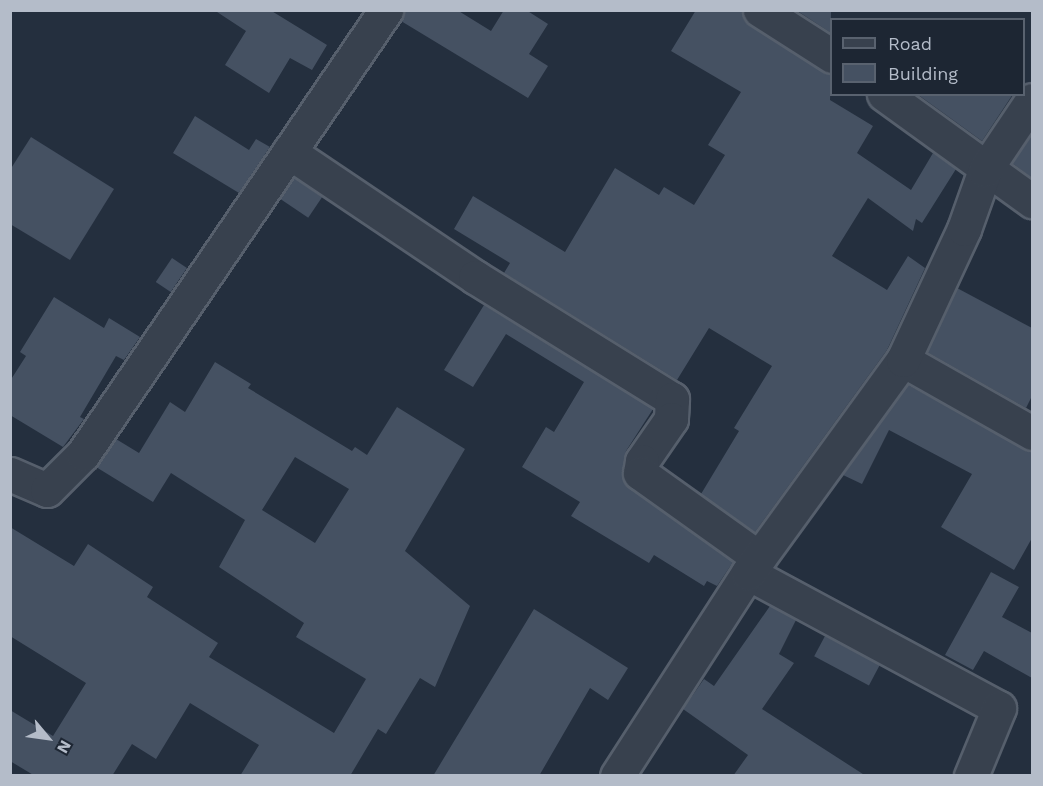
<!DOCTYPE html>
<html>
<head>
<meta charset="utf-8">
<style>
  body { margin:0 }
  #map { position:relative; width:1043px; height:786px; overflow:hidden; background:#242f3e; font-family:"Work Sans",sans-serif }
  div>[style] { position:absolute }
  .building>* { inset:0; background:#455162; transform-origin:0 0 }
  .roads { filter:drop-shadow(2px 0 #565f6c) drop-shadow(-2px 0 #565f6c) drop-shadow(0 2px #565f6c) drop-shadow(0 -2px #565f6c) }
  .minor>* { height:33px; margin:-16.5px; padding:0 16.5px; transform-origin:16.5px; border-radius:16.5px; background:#38414e }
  span { translate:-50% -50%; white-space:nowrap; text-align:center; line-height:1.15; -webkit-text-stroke:4.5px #1d2633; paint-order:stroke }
  .frame { position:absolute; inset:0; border:12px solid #b4bcc9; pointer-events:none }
  .legend { position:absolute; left:830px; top:18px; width:195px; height:78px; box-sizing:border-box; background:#1d2633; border:2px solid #59626f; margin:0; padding:8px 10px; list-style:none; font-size:18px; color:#b4bcc9 }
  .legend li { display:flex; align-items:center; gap:12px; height:30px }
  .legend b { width:30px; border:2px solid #59626f }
  .north { position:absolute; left:18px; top:708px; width:60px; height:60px; -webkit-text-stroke:4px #1d2633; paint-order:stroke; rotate:119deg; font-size:16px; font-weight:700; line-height:24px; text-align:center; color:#b4bcc9 }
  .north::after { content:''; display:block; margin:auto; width:21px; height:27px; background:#b4bcc9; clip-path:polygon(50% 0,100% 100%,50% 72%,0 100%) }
</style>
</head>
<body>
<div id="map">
  <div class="building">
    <i style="clip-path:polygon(214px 10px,270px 10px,327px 45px,312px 70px,290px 58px,269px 93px,225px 65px,246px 31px)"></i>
    <i style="clip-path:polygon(405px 10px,457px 10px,491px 31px,504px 10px,526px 10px,548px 24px,529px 54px,548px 66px,528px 98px,401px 21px)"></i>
    <i style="clip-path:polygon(696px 10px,741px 10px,750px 26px,831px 75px,830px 100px,873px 126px,857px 153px,911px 190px,933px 153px,956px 169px,922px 223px,916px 219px,913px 231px,868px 198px,832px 256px,887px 290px,908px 256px,925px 268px,887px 350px,755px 532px,701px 494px,739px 431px,734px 428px,772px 366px,709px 328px,677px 380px,504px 273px,510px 263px,454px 229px,473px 196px,565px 252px,615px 168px,659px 195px,664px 187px,694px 205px,725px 155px,708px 145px,741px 92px,671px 51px)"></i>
    <i style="clip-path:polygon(796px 10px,831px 10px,831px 33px)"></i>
    <i style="clip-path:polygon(917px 94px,1013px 94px,982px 141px)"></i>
    <i style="clip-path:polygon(195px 116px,249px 150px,256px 139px,270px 147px,239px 193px,173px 153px)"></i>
    <i style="clip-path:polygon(1032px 133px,1032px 178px,1012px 163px)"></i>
    <i style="clip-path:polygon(31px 137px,114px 189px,70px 260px,10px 224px,10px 170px)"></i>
    <i style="left:294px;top:178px;width:34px;height:25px;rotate:34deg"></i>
    <i style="left:172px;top:258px;width:18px;height:29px;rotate:34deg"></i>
    <i style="clip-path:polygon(957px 288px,1032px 328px,1032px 396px,1026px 408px,927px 352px)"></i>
    <i style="clip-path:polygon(54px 297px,104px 328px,109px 318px,140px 337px,124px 360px,116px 356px,80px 417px,84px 419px,63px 447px,10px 415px,10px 381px,26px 356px,20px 352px)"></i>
    <i style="clip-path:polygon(484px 305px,653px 409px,626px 451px,623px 480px,629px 488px,733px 562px,717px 586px,707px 581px,704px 586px,654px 555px,649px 563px,571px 516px,580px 502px,522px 467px,546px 427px,554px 432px,584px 382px,506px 334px,473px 387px,444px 370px)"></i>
    <i style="clip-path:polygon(evenodd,215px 362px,251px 384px,248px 388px,352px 451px,355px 447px,367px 455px,397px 407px,465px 449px,405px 551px,470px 606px,435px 687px,420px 678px,386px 734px,378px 729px,350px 776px,240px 776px,259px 745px,190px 703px,156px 759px,132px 744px,112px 776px,35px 776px,10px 761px,10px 710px,53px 736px,86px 683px,10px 636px,10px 527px,74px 566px,88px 544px,153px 587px,147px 597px,218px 643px,209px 657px,334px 733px,366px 679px,296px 637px,304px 623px,219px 567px,245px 520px,171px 473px,153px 502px,96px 467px,116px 439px,139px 453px,170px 402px,185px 412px,215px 362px,295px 457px,349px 489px,315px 543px,262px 510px,295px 457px)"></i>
    <i style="clip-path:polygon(908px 385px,1032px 452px,1032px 538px,1014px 570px,941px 527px,972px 474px,889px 430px,862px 484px,843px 475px)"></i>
    <i style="clip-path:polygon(991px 572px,1019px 587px,1002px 617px,1032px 633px,1032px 678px,984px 651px,973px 670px,945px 655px)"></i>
    <i style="clip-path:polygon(770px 606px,796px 620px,779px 654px,794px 663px,762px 709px,866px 776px,733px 776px,748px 755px,683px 709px,704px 679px,714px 686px)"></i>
    <i style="clip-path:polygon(534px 609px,628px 668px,608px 700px,590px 688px,539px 776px,433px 776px)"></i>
    <i style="left:825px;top:636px;width:62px;height:23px;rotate:28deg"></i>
  </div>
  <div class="roads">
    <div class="minor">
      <i style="left:760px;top:10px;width:85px;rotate:32.6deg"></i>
      <i style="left:884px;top:94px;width:183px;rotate:35.9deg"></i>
      <i style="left:289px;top:152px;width:224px;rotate:33.9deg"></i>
      <i style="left:475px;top:277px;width:232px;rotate:31.8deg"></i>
      <i style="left:672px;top:399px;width:20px;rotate:93deg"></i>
      <i style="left:671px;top:419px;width:51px;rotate:124.6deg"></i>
      <i style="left:642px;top:461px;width:12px;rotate:99deg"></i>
      <i style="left:640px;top:473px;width:146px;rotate:35.5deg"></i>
      <i style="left:903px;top:360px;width:148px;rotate:29.5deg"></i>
      <i style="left:10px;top:474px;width:40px;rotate:23.4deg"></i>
      <i style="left:47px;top:490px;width:51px;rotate:-45deg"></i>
      <i style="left:83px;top:454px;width:538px;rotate:-55.69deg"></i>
      <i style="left:748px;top:573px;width:285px;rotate:28.3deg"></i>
      <i style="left:999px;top:708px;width:74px;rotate:112.4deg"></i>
      <i style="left:617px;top:776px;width:242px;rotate:-57.2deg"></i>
      <i style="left:748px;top:573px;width:263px;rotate:-54deg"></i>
      <i style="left:903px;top:360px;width:145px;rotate:-65deg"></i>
      <i style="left:964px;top:229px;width:63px;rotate:-70.4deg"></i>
      <i style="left:985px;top:170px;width:84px;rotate:-56.1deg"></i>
    </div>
  </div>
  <div class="frame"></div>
  <ul class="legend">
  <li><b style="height:8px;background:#38414e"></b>Road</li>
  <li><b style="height:16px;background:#455162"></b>Building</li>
  </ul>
  <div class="north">N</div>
</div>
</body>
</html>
